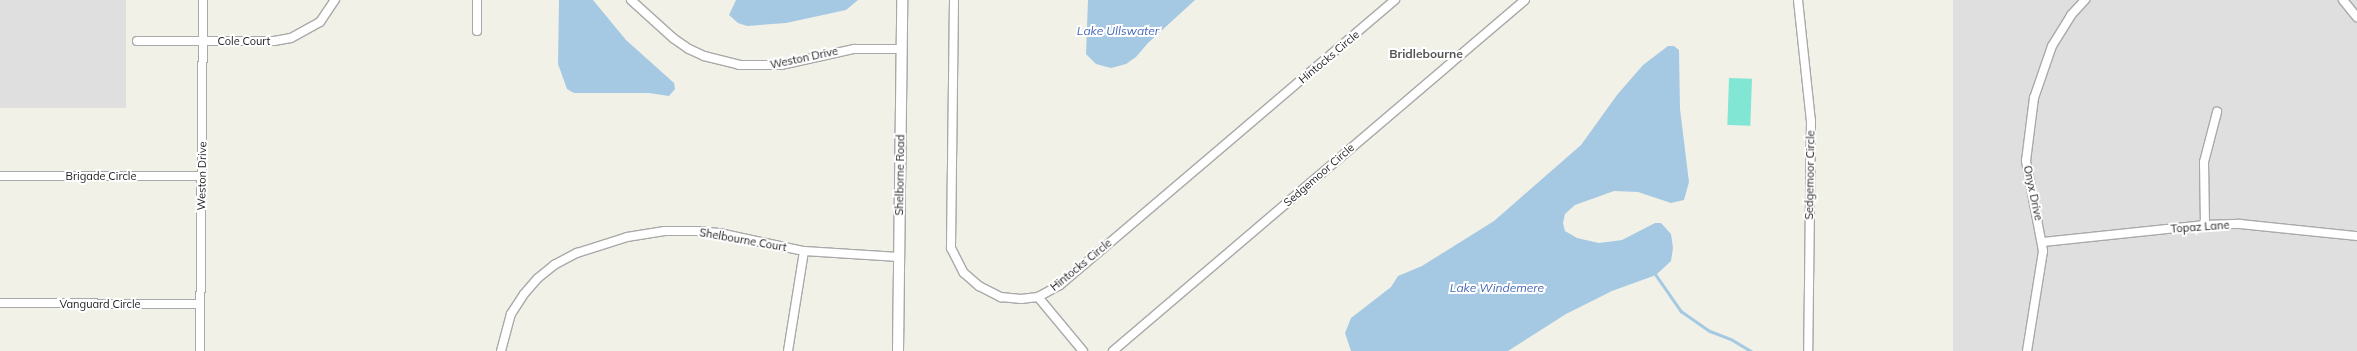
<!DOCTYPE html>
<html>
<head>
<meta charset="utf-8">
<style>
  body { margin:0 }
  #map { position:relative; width:2357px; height:351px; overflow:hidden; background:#f2f1e8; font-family:Mulish,sans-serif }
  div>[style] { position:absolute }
  .residential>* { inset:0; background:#e0dfdf; transform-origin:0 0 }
  .pitch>* { inset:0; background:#81e6d3; transform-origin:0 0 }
  .water>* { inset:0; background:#a6c9e3 }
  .stream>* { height:2.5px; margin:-1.25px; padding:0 1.25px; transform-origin:1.25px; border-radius:1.25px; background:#a6c9e3 }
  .roads { filter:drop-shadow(1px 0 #a9a9a9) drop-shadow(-1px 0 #a9a9a9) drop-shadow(0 1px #a9a9a9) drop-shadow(0 -1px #a9a9a9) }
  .minor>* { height:8px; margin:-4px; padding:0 4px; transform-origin:4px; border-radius:4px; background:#fff }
  .tertiary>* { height:10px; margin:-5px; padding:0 5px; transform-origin:5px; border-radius:5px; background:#fff }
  span { translate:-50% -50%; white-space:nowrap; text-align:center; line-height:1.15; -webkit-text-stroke:4px #fff; paint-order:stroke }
  .street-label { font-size:11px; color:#222 }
  .water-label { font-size:12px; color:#4568ba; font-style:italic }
  .neighbourhood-label { font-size:12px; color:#555; font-weight:700 }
</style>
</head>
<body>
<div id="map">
  <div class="residential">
    <i style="left:0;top:0;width:126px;height:108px"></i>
    <i style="left:1953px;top:0;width:404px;height:351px"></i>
  </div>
  <div class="pitch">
    <i style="left:1729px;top:78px;width:23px;height:47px;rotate:2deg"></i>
  </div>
  <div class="water">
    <i style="clip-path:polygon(559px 0,593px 0,626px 40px,674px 83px,675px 89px,669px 96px,649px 93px,574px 93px,567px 89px,558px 64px)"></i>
    <i style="clip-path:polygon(736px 0,858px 0,846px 10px,786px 23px,747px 26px,738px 23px,729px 15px)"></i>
    <i style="clip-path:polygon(1088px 0,1195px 0,1148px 43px,1136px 57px,1126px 64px,1111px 68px,1096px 64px,1086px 54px)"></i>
    <i style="clip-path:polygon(1668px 46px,1674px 46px,1679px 50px,1680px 109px,1689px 182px,1684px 200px,1671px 203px,1638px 192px,1614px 191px,1575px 205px,1565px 214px,1563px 223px,1565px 231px,1577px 238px,1599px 243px,1622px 240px,1655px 223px,1661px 223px,1671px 234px,1673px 248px,1671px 261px,1656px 275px,1612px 291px,1566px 314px,1508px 351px,1351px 351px,1345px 333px,1351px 318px,1391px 287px,1398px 276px,1422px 266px,1494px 221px,1581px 145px,1617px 95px,1643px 65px)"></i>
  </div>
  <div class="stream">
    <i style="left:1656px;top:275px;width:44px;rotate:55.2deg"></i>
    <i style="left:1681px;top:311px;width:35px;rotate:35deg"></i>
    <i style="left:1710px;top:331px;width:22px;rotate:21deg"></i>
    <i style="left:1731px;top:339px;width:23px;rotate:31deg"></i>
  </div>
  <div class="roads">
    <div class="minor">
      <i style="left:631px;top:0;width:57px;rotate:42.1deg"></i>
      <i style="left:673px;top:38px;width:19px;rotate:35deg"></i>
      <i style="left:689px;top:49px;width:17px;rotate:25deg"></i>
      <i style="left:704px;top:56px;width:36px;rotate:14deg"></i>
      <i style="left:739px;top:65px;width:42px"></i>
      <i style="left:781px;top:65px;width:75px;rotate:-12.4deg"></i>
      <i style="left:854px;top:49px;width:47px"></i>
      <i style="left:954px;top:0;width:248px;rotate:90.7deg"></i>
      <i style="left:951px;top:248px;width:28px;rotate:63deg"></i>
      <i style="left:964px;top:273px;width:20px;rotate:41deg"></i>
      <i style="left:979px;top:286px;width:25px;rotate:27deg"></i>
      <i style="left:1001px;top:297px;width:20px;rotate:6deg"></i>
      <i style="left:1021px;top:299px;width:17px;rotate:-7deg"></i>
      <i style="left:1038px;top:297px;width:25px;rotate:-29deg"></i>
      <i style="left:1060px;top:285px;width:440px;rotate:-40.4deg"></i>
      <i style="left:1798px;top:0;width:122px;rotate:83.9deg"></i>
      <i style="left:1811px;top:121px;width:230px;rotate:90.7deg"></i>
      <i style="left:2343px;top:0;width:22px;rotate:51deg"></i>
      <i style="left:477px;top:31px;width:31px;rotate:-90deg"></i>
      <i style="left:137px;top:41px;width:137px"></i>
      <i style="left:274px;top:41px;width:17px;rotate:-10deg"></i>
      <i style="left:291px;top:38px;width:33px;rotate:-29deg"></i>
      <i style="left:320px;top:22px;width:27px;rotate:-56deg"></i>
      <i style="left:0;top:176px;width:202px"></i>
      <i style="left:2205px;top:225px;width:63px;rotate:-90.9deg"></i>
      <i style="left:2204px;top:162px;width:52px;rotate:-75.4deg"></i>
      <i style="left:2043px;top:242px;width:163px;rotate:-6deg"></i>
      <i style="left:2205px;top:225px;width:35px;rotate:-2deg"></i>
      <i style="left:2240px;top:224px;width:118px;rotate:5.9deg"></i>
      <i style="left:1038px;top:297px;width:70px;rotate:50.2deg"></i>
      <i style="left:0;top:303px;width:200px;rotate:0.3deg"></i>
      <i style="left:200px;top:351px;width:351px;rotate:-89.5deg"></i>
      <i style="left:501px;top:351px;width:38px;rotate:-75deg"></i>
      <i style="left:511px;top:314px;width:24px;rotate:-57deg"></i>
      <i style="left:524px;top:294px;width:21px;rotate:-49deg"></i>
      <i style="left:538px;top:278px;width:21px;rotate:-39deg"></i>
      <i style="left:554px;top:265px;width:26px;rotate:-28deg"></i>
      <i style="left:577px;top:253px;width:52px;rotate:-17.7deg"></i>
      <i style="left:627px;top:237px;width:38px;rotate:-9deg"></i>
      <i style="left:665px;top:231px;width:32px"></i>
      <i style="left:697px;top:231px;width:22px;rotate:5deg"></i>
      <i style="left:719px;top:233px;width:87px;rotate:12deg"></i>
      <i style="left:804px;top:251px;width:95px;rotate:3.6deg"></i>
      <i style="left:788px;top:351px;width:101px;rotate:-80.9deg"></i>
      <i style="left:1113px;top:351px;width:541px;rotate:-40.43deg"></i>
      <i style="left:2027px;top:351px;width:101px;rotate:-80.9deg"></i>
      <i style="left:2043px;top:251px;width:92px;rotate:-100.7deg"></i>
      <i style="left:2026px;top:161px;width:64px;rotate:-82.8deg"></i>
      <i style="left:2034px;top:98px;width:55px;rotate:-70.9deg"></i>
      <i style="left:2052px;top:46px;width:36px;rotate:-58deg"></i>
      <i style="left:2071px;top:15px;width:21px;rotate:-47deg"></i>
    </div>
    <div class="tertiary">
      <i style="left:898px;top:351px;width:351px;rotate:-89.3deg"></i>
    </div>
  </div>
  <div class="street-label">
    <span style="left:244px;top:41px">Cole Court</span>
    <span style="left:1329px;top:57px;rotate:-40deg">Hintocks Circle</span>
    <span style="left:804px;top:58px;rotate:-12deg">Weston Drive</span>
    <span style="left:900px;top:175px;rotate:-89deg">Shelborne Road</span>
    <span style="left:1319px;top:175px;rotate:-41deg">Sedgemoor Circle</span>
    <span style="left:1810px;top:175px;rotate:-89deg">Sedgemoor Circle</span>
    <span style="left:101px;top:176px">Brigade Circle</span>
    <span style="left:202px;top:176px;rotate:-89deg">Weston Drive</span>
    <span style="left:2033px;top:193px;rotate:78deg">Onyx Drive</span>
    <span style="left:2200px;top:227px;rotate:-4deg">Topaz Lane</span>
    <span style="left:743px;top:240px;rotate:10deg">Shelbourne Court</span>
    <span style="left:1081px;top:265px;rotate:-39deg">Hintocks Circle</span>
    <span style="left:100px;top:304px">Vanguard Circle</span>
  </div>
  <div class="water-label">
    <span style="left:1118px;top:31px">Lake Ullswater</span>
    <span style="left:1497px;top:288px">Lake Windemere</span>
  </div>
  <div class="neighbourhood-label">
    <span style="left:1426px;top:54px">Bridlebourne</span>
  </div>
</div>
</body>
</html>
